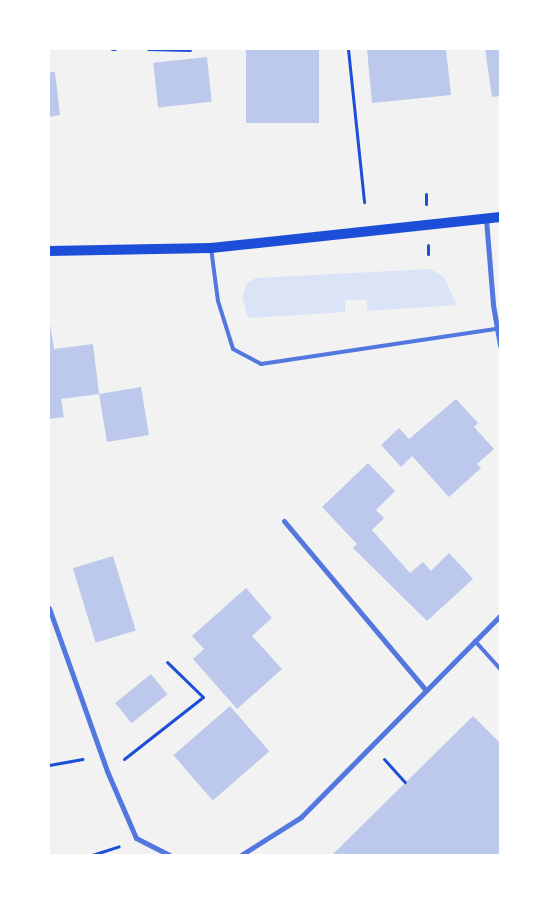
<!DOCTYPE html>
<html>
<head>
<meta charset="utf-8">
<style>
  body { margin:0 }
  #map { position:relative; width:549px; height:904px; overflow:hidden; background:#f2f2f2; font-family:Mulish,sans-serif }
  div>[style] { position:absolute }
  .green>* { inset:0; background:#dbe4f7 }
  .building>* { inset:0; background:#bdc9ec; transform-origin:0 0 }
  .path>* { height:3px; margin:-1.5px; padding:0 1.5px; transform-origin:1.5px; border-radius:1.5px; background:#1d4ed8 }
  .service>* { height:4px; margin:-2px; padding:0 2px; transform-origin:2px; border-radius:2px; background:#5277de }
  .minor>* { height:5px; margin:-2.5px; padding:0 2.5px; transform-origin:2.5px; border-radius:2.5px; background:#5277de }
  .secondary>* { height:10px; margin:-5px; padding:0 5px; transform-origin:5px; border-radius:5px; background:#1d4ed8 }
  span { translate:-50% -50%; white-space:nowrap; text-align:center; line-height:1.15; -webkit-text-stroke:5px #fff; paint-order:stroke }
  .frame { position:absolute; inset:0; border:50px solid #fff; pointer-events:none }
</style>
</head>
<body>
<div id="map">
  <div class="green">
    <i style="clip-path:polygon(430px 269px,444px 277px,457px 305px,367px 311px,367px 300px,345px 300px,345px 312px,248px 318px,242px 297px,247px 283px,256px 278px)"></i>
  </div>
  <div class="building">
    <i style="left:246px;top:49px;width:73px;height:74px"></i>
    <i style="clip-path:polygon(367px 49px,446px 49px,451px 95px,372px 103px)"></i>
    <i style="clip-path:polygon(485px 49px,500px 49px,500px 96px,492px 97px)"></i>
    <i style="left:207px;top:57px;width:45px;height:54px;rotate:84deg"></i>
    <i style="clip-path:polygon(49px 72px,55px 72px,60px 115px,49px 117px)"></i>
    <i style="clip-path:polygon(49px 318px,54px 349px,93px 344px,99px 394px,141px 387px,149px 435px,107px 442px,99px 394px,61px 399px,64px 417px,49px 419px)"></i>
    <i style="clip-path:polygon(456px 399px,478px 423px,474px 427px,494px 449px,477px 464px,481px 468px,449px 497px,412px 456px,401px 467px,381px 445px,399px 428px,409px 439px)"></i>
    <i style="clip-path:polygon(368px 463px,395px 491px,376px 510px,384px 518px,372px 530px,410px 573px,423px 562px,431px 571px,449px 553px,473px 579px,427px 621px,353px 548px,357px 544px,322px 507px)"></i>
    <i style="left:113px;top:556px;width:78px;height:42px;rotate:73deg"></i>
    <i style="clip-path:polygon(246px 588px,272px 618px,252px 636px,282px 669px,237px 709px,193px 659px,204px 649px,192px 636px)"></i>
    <i style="left:151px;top:674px;width:26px;height:46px;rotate:51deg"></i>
    <i style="left:230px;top:706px;width:60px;height:75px;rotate:49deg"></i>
    <i style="clip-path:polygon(473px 716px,500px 743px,500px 855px,332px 855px)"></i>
  </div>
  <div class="path">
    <i style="left:112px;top:49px;width:3px"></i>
    <i style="left:148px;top:49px;width:42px;rotate:1.4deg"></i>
    <i style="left:348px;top:49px;width:154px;rotate:84deg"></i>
    <i style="left:426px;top:194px;width:10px;rotate:90deg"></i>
    <i style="left:428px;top:245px;width:9px;rotate:90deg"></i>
    <i style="left:124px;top:759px;width:100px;rotate:-38.1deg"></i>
    <i style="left:203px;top:697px;width:50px;rotate:-135.8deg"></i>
    <i style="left:384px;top:759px;width:31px;rotate:48deg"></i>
    <i style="left:49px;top:765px;width:34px;rotate:-10deg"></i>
    <i style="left:92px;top:855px;width:28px;rotate:-18deg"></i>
  </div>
  <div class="service">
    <i style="left:211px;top:248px;width:53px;rotate:82.5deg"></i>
    <i style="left:218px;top:301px;width:50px;rotate:72.6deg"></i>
    <i style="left:233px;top:349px;width:32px;rotate:28deg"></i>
    <i style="left:261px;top:364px;width:237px;rotate:-8.5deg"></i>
    <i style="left:475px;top:641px;width:38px;rotate:48deg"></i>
  </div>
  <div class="minor">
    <i style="left:486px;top:219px;width:86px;rotate:85.3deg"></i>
    <i style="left:493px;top:305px;width:41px;rotate:80.1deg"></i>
    <i style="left:284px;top:521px;width:221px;rotate:50deg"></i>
    <i style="left:49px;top:608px;width:173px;rotate:70.4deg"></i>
    <i style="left:107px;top:771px;width:73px;rotate:66.6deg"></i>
    <i style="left:136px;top:838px;width:38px;rotate:27deg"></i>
    <i style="left:241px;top:855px;width:71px;rotate:-32.3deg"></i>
    <i style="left:301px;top:817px;width:283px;rotate:-45.3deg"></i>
  </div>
  <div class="secondary">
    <i style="left:49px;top:251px;width:162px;rotate:-1.1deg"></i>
    <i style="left:211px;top:248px;width:291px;rotate:-6.1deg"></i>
  </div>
  <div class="frame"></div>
</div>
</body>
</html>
